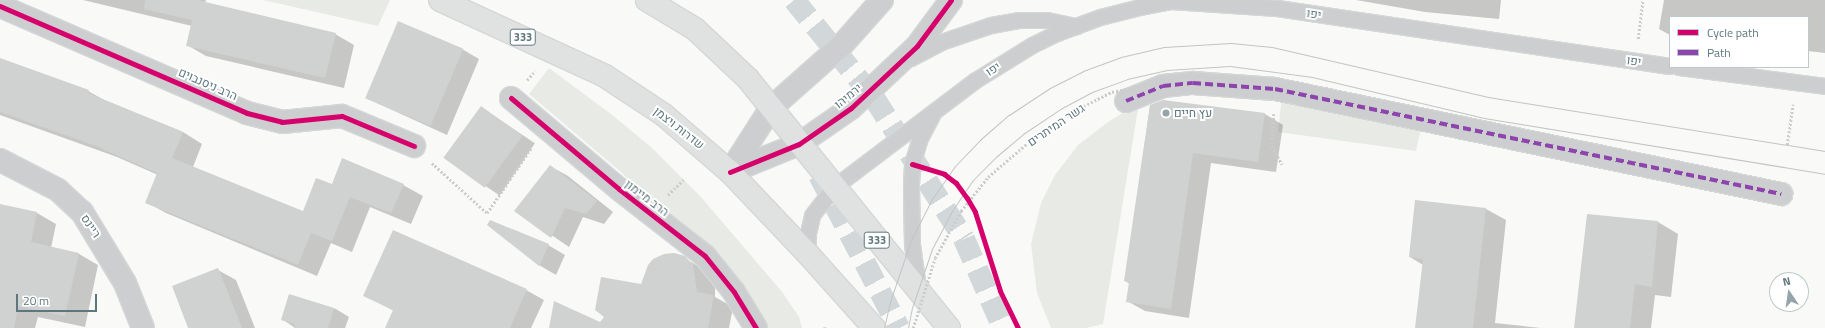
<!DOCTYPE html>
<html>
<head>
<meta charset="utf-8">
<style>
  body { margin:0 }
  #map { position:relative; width:1825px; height:328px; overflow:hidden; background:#f9f9f8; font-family:"Titillium Web",Heebo,sans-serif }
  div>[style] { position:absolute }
  .green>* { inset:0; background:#e8ebe5 }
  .shadow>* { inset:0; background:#0003; transform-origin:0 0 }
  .building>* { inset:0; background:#d0d2d2; transform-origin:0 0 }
  .motorway-tunnel>* { height:22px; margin-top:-11px; transform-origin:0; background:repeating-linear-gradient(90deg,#d2d8da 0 22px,transparent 0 33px) }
  .path>* { height:2.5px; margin-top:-1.25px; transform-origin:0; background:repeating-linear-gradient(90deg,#cbcdcd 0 2px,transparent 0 4px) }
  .roads { filter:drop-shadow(1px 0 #d5d7d7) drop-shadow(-1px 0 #d5d7d7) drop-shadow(0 1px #d5d7d7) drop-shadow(0 -1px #d5d7d7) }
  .service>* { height:15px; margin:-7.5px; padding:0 7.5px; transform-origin:7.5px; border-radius:7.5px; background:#cdcecf }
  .pedestrian>* { height:22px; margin:-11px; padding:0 11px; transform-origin:11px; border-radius:11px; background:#cdcecf }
  .minor>* { height:22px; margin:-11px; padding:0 11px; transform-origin:11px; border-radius:11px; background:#cdcecf }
  .tertiary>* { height:22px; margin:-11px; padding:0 11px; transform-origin:11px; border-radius:11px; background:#cdcecf }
  .primary>* { height:22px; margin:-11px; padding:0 11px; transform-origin:11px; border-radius:11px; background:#e0e2e2 }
  .tram>* { height:1px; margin:-0.5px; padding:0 0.5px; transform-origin:0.5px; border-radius:0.5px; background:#c3c4c5 }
  .path-bridge>* { height:2.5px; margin-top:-1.25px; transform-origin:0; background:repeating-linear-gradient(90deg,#cbcdcd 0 2px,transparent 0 4px) }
  .quiet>* { height:4px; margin-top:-2px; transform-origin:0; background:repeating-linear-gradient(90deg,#8e44ad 0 8px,transparent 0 12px) }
  .cycleway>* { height:5px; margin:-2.5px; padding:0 2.5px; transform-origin:2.5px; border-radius:2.5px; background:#d6006c }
  .dots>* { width:11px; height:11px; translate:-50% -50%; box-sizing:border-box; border:2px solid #fff; border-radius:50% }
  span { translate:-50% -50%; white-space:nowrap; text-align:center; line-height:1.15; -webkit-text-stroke:4px #fff; paint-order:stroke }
  .shield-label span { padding:1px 3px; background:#fff; border:1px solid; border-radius:3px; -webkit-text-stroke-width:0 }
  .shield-label { font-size:11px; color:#5e777e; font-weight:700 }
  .street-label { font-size:12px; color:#5e777e }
  .poi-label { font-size:12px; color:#5e777e }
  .left { translate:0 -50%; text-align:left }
  .legend { position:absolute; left:1669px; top:16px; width:140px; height:52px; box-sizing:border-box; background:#fff; border:1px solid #bfc9cb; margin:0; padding:5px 7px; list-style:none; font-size:12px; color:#5e777e }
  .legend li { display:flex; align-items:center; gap:8px; height:20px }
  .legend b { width:20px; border:1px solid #bfc9cb }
  .north { position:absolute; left:1769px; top:272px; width:40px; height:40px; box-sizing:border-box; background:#fff; border:1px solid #bfc9cb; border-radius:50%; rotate:347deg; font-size:11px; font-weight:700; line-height:16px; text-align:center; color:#5e777e }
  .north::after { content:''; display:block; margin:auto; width:14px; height:18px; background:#94a4a9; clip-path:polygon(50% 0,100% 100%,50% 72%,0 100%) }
  .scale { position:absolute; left:16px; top:294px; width:81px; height:18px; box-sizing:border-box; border:2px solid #5e777e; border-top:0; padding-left:5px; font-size:12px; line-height:14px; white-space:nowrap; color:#5e777e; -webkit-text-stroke:3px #fff; paint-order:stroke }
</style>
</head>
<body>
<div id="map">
  <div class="green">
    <i style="clip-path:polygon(263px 0,390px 0,378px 26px)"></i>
    <i style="clip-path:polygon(549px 68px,611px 114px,651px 147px,701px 197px,783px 293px,799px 317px,802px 328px,762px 328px,733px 282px,622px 173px,529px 94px)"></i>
    <i style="clip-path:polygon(1282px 96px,1422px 124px,1416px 151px,1278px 132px)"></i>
    <i style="clip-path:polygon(1139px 103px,1103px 324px,1086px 328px,1051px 328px,1037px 293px,1031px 244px,1041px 203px,1055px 175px,1078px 145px,1108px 122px)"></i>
  </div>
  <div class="shadow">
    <i style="clip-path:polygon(83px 0,206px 0,205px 3px,335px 34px,354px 45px,344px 88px,206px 56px,187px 45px,192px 26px)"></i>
    <i style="clip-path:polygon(1356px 0,1501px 0,1499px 19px,1425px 12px)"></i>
    <i style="clip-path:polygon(1664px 0,1825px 0,1825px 53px,1808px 51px,1808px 17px,1670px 17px,1670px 35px,1659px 29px)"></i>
    <i style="clip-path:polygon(462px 49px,479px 59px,447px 135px,366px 98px)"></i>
    <i style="clip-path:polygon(0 59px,88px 91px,106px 101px,183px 132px,202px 144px,193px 167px,303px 212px,332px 186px,403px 185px,423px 196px,411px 224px,370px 207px,352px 252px,331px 243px,317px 276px,166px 213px,146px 202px,158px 175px,117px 157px,0 115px)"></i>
    <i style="clip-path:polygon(1150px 106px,1265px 114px,1283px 125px,1276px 172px,1211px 163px,1189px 318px,1145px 311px,1127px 301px,1130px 284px,1125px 281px)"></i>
    <i style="left:481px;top:107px;width:65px;height:63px;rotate:34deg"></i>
    <i style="clip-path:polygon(550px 166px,568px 176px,613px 212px,604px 224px,583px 217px,569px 247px,516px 211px)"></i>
    <i style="clip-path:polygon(0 205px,37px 213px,56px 224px,51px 248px,79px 254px,98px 265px,85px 327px,38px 317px,35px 328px,0 328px)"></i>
    <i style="clip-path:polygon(1486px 209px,1506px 220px,1495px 323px,1541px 328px,1416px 328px,1423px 265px,1410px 257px)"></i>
    <i style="clip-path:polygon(1588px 215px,1658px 222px,1678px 234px,1671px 297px,1655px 295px,1651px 328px,1575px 328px)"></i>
    <i style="clip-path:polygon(548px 245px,565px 255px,556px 275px,539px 265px)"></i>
    <i style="clip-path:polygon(689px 261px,709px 272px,715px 285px,715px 297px,733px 307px,729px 328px,550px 328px,601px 323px,641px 285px)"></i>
    <i style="clip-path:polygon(218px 270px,236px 280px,255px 328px,189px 328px)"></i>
    <i style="clip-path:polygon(526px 290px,544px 300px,531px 328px,391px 328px,394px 311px,364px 295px)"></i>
    <i style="clip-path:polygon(290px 295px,336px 309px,349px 317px,345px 328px,295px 328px,282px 319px)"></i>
  </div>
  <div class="building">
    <i style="clip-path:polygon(145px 0,197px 0,336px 33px,325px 78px,186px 46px,192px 20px,144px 9px)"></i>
    <i style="left:398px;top:21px;width:71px;height:84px;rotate:23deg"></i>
    <i style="clip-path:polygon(0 58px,89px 90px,88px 93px,183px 132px,172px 158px,303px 211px,316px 178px,332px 184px,342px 158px,404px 184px,391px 213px,350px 197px,332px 241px,311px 233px,298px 265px,145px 203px,157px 173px,96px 146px,0 112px)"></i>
    <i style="clip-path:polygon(1163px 100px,1265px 113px,1258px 162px,1193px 153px,1171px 309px,1126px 302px,1129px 282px,1124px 281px,1150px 105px)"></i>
    <i style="left:481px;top:106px;width:51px;height:64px;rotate:36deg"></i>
    <i style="clip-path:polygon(550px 165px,597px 201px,586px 214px,565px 208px,551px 238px,514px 211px)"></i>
    <i style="clip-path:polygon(1415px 200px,1486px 208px,1473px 328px,1415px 328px,1423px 259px,1409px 257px)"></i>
    <i style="clip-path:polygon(0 204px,37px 212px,31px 242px,79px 253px,65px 316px,18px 306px,14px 328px,0 328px)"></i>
    <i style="clip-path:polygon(1587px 214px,1658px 221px,1652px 287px,1635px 284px,1630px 328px,1574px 328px)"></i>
    <i style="clip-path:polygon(490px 220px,549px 244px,539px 266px,487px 225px)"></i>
    <i style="clip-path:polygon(393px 230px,527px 289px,510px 328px,385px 328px,393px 310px,363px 296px)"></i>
    <i style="clip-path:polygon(674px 253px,685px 256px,693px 265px,697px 292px,714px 295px,708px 328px,549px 328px,554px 301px,600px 322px,604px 317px,595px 310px,601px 277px,641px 284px,648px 265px,653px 259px,664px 254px)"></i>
    <i style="clip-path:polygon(218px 268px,242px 328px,188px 328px,172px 286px)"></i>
    <i style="clip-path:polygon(289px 294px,334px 308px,328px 328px,294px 328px,295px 324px,281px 320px)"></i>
  </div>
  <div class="motorway-tunnel">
    <i style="left:794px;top:0;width:127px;rotate:50.8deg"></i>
    <i style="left:874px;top:98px;width:167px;rotate:57.4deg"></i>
    <i style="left:964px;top:239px;width:97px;rotate:66.3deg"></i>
    <i style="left:819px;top:175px;width:173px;rotate:62.4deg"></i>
  </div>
  <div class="path">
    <i style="left:1638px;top:39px;width:39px;rotate:-83deg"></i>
    <i style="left:527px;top:80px;width:12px;rotate:-48deg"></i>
    <i style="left:1274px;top:114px;width:32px;rotate:94deg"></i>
    <i style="left:1272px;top:146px;width:21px;rotate:61deg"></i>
    <i style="left:1787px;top:145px;width:41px;rotate:-81.7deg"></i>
    <i style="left:432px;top:163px;width:74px;rotate:42.3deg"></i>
    <i style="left:487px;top:213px;width:78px;rotate:-55.9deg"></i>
    <i style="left:668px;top:195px;width:24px;rotate:-45deg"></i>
    <i style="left:825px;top:327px;width:1px;rotate:90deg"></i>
  </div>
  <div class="roads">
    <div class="service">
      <i style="left:911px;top:58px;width:34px;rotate:-28deg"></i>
      <i style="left:941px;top:42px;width:53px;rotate:-18.8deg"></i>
      <i style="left:991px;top:25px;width:29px;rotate:-10deg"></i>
      <i style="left:1020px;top:20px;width:27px"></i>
      <i style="left:1047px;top:20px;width:30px;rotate:12deg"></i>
      <i style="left:1679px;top:67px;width:147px;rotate:7.4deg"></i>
      <i style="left:807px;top:253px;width:20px;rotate:-87deg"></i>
      <i style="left:808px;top:233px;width:18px;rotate:-77deg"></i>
      <i style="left:812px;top:215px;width:36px;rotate:-52deg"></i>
      <i style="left:834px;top:187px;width:176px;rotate:-37.1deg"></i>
      <i style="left:974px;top:81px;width:68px;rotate:-31.8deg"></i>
      <i style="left:1032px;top:45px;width:28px;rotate:-26deg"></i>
      <i style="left:1057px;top:33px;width:46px;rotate:-20.4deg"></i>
      <i style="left:1100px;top:17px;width:41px;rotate:-14deg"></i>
      <i style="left:1140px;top:7px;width:32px;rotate:-11deg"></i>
      <i style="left:1171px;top:1px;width:106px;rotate:3.8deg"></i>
      <i style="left:1277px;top:8px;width:397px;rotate:8.4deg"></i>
      <i style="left:918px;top:288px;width:44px;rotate:-97.8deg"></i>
      <i style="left:912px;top:244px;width:60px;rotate:-91deg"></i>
      <i style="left:911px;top:184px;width:20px;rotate:-87deg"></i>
      <i style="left:912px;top:164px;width:27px;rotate:-73deg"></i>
      <i style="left:920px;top:138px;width:26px;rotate:-62deg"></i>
    </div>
    <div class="pedestrian">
      <i style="left:1126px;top:101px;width:40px;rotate:-22deg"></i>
      <i style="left:1163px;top:86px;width:30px;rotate:-6deg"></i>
      <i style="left:1193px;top:83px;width:82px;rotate:4.2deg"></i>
      <i style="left:1275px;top:89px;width:517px;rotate:11.72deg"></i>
    </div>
    <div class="minor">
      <i style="left:0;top:6px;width:269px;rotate:23.4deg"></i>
      <i style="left:247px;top:113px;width:36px;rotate:14deg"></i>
      <i style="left:282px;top:122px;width:60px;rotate:-5.7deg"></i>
      <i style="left:342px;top:116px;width:78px;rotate:22.6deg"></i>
      <i style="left:511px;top:98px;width:141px;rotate:40.1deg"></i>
      <i style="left:619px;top:189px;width:109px;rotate:37.9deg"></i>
      <i style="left:705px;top:256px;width:46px;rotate:51.1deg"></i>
      <i style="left:734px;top:292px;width:42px;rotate:58.6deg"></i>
      <i style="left:0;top:160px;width:65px;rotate:27.3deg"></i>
      <i style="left:58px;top:190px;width:33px;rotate:43deg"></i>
      <i style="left:82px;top:212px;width:83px;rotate:58.8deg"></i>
      <i style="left:125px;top:283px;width:48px;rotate:68.2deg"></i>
    </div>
    <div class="tertiary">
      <i style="left:730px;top:172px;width:74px;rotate:-22.1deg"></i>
      <i style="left:799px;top:144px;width:63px;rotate:-34.7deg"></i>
      <i style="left:851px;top:108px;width:91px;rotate:-43.2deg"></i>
      <i style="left:917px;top:46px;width:57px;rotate:-53.5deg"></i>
      <i style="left:730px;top:172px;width:76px;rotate:-57.4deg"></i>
      <i style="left:771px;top:108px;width:95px;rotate:-41.6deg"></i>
      <i style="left:842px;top:45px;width:60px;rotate:-48.4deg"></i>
    </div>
    <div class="primary">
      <i style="left:440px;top:0;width:182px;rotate:24.7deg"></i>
      <i style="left:605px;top:76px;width:71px;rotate:33.5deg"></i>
      <i style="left:664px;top:115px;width:87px;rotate:40.8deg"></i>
      <i style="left:730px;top:172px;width:112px;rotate:46.5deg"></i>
      <i style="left:807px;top:253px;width:101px;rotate:48.2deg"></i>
      <i style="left:647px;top:0;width:56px;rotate:31.1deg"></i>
      <i style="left:695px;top:29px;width:73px;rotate:43.3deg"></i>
      <i style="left:748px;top:79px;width:320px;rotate:51.1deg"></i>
    </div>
  </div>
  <div class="tram">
    <i style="left:884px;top:328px;width:27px;rotate:-77deg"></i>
    <i style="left:890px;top:302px;width:65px;rotate:-71.3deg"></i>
    <i style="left:911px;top:240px;width:46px;rotate:-62.9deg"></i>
    <i style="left:932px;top:199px;width:40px;rotate:-55.1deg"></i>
    <i style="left:955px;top:166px;width:37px;rotate:-46deg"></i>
    <i style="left:981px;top:139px;width:37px;rotate:-41deg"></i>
    <i style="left:1009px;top:115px;width:49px;rotate:-33.4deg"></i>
    <i style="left:1050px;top:88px;width:37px;rotate:-27deg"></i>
    <i style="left:1083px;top:71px;width:40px;rotate:-20.2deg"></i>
    <i style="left:1121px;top:57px;width:44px;rotate:-13.1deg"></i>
    <i style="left:1164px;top:47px;width:67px;rotate:-3.4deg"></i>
    <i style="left:1231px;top:43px;width:41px;rotate:5.6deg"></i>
    <i style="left:1272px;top:47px;width:222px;rotate:13deg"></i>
    <i style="left:1488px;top:97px;width:341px;rotate:9.1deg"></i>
    <i style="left:908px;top:328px;width:20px;rotate:-79deg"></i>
    <i style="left:912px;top:308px;width:62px;rotate:-71.3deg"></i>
    <i style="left:932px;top:249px;width:43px;rotate:-62.2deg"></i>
    <i style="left:952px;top:211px;width:37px;rotate:-56deg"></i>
    <i style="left:973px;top:180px;width:34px;rotate:-45deg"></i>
    <i style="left:997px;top:156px;width:34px;rotate:-40deg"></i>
    <i style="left:1023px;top:134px;width:47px;rotate:-33.7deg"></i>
    <i style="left:1062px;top:108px;width:34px;rotate:-28deg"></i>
    <i style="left:1092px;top:92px;width:37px;rotate:-20deg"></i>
    <i style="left:1127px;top:79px;width:41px;rotate:-12.7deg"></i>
    <i style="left:1167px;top:70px;width:63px;rotate:-3.6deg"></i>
    <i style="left:1230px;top:66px;width:83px;rotate:7.6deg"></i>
    <i style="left:1312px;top:77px;width:177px;rotate:13.4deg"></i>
    <i style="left:1484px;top:118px;width:346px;rotate:9.3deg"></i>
  </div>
  <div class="path-bridge">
    <i style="left:913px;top:328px;width:73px;rotate:-72.6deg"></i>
    <i style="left:935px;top:258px;width:54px;rotate:-61deg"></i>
    <i style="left:961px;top:211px;width:43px;rotate:-51.5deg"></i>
    <i style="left:988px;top:177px;width:55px;rotate:-40.6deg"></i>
    <i style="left:1030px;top:141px;width:60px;rotate:-33.4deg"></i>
    <i style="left:1080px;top:108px;width:36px;rotate:-27deg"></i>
    <i style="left:1112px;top:92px;width:76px;rotate:-12.2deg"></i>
    <i style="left:1186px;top:76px;width:49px;rotate:2.3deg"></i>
    <i style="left:1235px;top:78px;width:46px;rotate:8.8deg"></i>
    <i style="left:1280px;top:85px;width:19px;rotate:28deg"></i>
  </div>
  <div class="quiet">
    <i style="left:1126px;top:101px;width:40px;rotate:-22deg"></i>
    <i style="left:1163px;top:86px;width:30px;rotate:-6deg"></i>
    <i style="left:1193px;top:83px;width:82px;rotate:4.2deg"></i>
    <i style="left:1275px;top:89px;width:517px;rotate:11.72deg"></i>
  </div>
  <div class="cycleway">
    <i style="left:0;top:6px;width:269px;rotate:23.4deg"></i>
    <i style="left:247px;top:113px;width:36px;rotate:14deg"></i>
    <i style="left:282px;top:122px;width:60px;rotate:-5.7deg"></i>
    <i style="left:342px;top:116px;width:78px;rotate:22.6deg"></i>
    <i style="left:511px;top:98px;width:141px;rotate:40.1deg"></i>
    <i style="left:619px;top:189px;width:109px;rotate:37.9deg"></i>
    <i style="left:705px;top:256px;width:46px;rotate:51.1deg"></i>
    <i style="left:734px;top:292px;width:42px;rotate:58.6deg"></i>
    <i style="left:912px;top:164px;width:34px;rotate:17deg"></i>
    <i style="left:944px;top:174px;width:15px;rotate:37deg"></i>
    <i style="left:956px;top:183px;width:19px;rotate:54deg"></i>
    <i style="left:967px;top:198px;width:16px;rotate:60deg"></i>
    <i style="left:975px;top:212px;width:83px;rotate:72.4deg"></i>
    <i style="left:1000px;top:291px;width:41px;rotate:64.1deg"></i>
    <i style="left:730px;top:172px;width:74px;rotate:-22.1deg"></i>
    <i style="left:799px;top:144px;width:63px;rotate:-34.7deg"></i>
    <i style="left:851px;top:108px;width:91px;rotate:-43.2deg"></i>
    <i style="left:917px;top:46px;width:57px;rotate:-53.5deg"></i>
  </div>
  <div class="dots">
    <i style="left:1166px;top:113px;background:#94a4a9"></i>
  </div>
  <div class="shield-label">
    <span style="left:523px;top:37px">333</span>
    <span style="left:877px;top:240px">333</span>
  </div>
  <div class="street-label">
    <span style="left:1314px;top:14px;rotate:9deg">יפו</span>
    <span style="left:1634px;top:61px;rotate:8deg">יפו</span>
    <span style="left:993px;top:69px;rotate:-33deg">יפו</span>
    <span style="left:208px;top:84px;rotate:24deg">הרב ניסנבוים</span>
    <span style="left:848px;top:96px;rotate:-39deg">ירמיהו</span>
    <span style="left:1056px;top:125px;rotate:-34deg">גשר המיתרים</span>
    <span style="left:679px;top:128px;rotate:38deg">שדרות ויצמן</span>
    <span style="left:647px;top:198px;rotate:37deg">הרב מיימון</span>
    <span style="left:91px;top:226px;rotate:56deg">ריינס</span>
  </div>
  <div class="poi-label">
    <span class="left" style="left:1174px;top:113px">עץ חיים</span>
  </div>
  <ul class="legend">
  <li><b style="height:5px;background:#d6006c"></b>Cycle path</li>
  <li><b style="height:5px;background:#8e44ad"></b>Path</li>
  </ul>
  <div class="north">N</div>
  <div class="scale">20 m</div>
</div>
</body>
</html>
